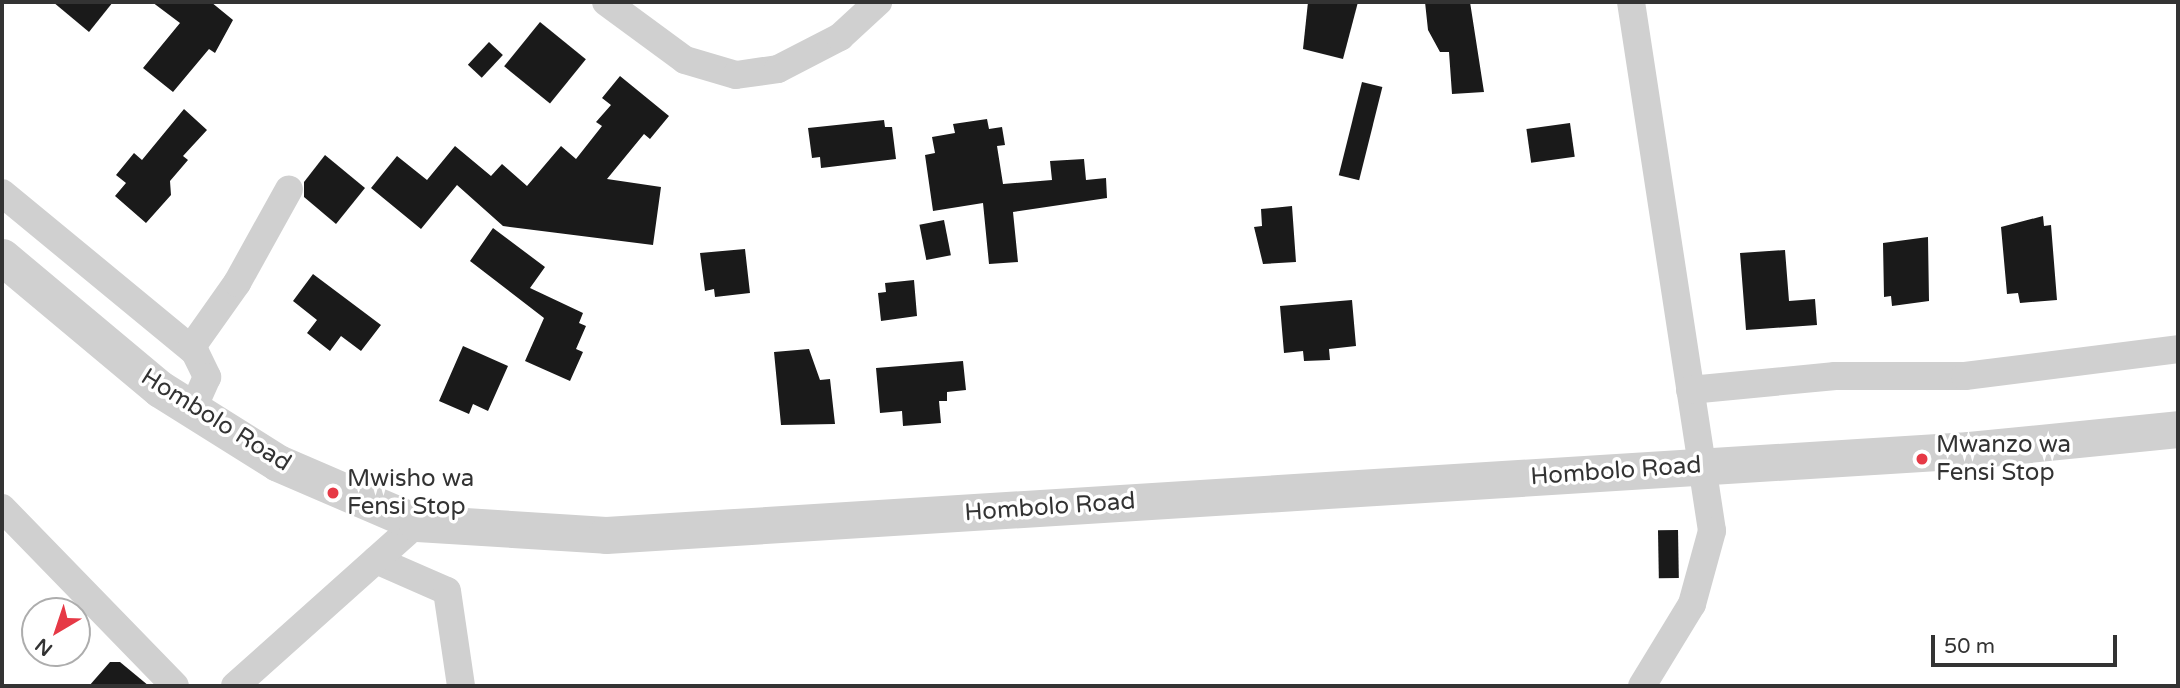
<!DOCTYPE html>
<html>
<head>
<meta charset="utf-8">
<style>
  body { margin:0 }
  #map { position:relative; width:2180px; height:688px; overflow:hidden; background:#fff; font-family:"Varela Round",sans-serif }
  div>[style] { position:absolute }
  .building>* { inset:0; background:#1a1a1a; transform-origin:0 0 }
  .minor>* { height:28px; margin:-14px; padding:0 14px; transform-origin:14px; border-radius:14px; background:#d0d0d0 }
  .tertiary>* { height:37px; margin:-18.5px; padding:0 18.5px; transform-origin:18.5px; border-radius:18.5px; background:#d0d0d0 }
  .dots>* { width:19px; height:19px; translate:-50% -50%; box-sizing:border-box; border:4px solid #fff; border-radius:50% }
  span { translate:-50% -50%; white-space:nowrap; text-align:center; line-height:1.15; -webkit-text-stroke:7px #fff; paint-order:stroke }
  .street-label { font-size:24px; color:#333 }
  .poi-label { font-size:24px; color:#333 }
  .left { translate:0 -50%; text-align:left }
  .frame { position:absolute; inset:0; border:4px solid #333; pointer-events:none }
  .north { position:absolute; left:21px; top:597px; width:70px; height:70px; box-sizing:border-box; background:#fff; border:2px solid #adadad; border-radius:50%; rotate:219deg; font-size:19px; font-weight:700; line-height:28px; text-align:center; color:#333 }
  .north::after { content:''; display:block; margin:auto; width:24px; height:32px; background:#e63946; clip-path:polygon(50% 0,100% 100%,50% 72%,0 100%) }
  .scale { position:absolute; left:1931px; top:635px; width:186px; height:32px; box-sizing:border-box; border:4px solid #333; border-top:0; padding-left:9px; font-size:21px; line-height:24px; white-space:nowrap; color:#333; -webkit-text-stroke:5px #fff; paint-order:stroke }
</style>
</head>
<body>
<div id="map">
  <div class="building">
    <i style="clip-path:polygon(53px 2px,113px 2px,89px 32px)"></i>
    <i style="clip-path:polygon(152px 2px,211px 2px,233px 20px,215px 53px,209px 49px,173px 92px,143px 68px,180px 23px)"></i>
    <i style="clip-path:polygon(1308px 2px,1358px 2px,1343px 59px,1303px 49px)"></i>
    <i style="clip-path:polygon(1425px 2px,1470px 2px,1484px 92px,1452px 94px,1449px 52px,1440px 52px,1428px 30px)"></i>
    <i style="left:540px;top:22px;width:59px;height:57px;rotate:39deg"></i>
    <i style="left:489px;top:42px;width:19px;height:31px;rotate:43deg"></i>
    <i style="clip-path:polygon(620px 76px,669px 116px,650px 139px,644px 134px,607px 179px,661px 187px,653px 245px,503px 226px,457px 185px,421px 229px,371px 188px,397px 156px,427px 180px,455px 146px,491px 176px,502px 164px,527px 186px,561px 146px,576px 159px,602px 126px,596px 122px,611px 105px,602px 98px)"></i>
    <i style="left:1362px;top:82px;width:21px;height:96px;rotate:14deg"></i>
    <i style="clip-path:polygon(184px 109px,207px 130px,183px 156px,188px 160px,170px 181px,171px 195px,146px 223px,115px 196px,126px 183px,116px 175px,134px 153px,142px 160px)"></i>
    <i style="clip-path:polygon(987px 119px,989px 129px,1002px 127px,1005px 145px,997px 146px,1003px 184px,1052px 180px,1050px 161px,1084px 159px,1086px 180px,1106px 178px,1107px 198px,1013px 212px,1018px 262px,989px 264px,983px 203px,933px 211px,925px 155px,935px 153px,932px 137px,955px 133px,953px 124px)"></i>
    <i style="clip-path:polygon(884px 120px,885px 127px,892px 127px,896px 159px,821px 168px,820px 157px,812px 158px,808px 128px)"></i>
    <i style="left:1570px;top:123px;width:34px;height:44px;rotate:82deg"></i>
    <i style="clip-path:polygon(325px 155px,365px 188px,336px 224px,304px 197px,304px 182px)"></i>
    <i style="clip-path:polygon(1292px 206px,1296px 262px,1263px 264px,1254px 227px,1262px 226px,1261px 209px)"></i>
    <i style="clip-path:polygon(2043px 216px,2044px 226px,2051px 225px,2057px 300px,2020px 303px,2018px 293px,2007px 294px,2001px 227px)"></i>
    <i style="left:944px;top:220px;width:36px;height:25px;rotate:79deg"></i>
    <i style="clip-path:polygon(493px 228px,545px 267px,530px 288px,583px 313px,579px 323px,586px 326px,576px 349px,583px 352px,570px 381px,525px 361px,544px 318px,470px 261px)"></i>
    <i style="clip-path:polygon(1928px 237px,1929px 301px,1892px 306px,1891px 296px,1884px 297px,1883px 243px)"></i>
    <i style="clip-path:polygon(745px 249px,750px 293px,715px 297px,714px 289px,705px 291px,700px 253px)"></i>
    <i style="clip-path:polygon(1785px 250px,1789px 301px,1815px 299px,1817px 325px,1746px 330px,1740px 253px)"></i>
    <i style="clip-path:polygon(313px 274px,381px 325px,361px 351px,341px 336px,330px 351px,307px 333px,317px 320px,293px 301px)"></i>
    <i style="clip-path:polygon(914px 280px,917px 316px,881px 321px,878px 293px,886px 292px,885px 283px)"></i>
    <i style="clip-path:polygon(1352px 300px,1356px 346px,1329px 349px,1330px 360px,1304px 361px,1303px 351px,1284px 353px,1280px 306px)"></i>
    <i style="clip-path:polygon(463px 346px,508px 366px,488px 411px,473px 404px,469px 414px,439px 401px)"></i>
    <i style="clip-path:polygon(809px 349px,820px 380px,830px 379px,835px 424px,781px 425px,774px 352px)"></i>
    <i style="clip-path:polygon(963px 361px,966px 390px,947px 392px,947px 401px,939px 401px,941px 423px,903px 426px,902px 411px,880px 413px,876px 368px)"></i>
    <i style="left:1678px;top:530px;width:48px;height:20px;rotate:89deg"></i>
    <i style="clip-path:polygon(110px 662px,120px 662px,149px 686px,89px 686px)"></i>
  </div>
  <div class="minor">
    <i style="left:606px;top:2px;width:98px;rotate:36.3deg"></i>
    <i style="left:685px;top:60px;width:53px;rotate:16.4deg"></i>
    <i style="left:736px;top:75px;width:42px;rotate:-8.1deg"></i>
    <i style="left:778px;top:69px;width:70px;rotate:-27.3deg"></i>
    <i style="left:840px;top:37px;width:52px;rotate:-42.6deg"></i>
    <i style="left:1631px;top:2px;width:535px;rotate:81.29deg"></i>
    <i style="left:1712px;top:531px;width:76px;rotate:105.3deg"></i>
    <i style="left:1692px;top:604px;width:96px;rotate:121.4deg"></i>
    <i style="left:2px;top:193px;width:250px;rotate:39.5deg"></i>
    <i style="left:195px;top:352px;width:28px;rotate:64deg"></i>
    <i style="left:207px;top:377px;width:35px;rotate:114deg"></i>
    <i style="left:191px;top:348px;width:80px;rotate:-54.7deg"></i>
    <i style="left:237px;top:283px;width:107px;rotate:-61deg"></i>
    <i style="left:1690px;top:390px;width:146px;rotate:-5.5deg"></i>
    <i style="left:1835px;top:376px;width:130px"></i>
    <i style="left:1965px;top:376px;width:215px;rotate:-7.2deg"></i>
    <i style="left:2px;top:508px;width:248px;rotate:45.8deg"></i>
    <i style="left:376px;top:560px;width:77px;rotate:23.6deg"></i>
    <i style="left:447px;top:591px;width:96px;rotate:81.6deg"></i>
    <i style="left:235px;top:686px;width:244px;rotate:-41.8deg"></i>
  </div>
  <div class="tertiary">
    <i style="left:2px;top:257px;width:206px;rotate:39.9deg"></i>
    <i style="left:160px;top:389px;width:139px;rotate:32.1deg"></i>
    <i style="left:278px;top:463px;width:151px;rotate:23.3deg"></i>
    <i style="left:417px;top:523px;width:189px;rotate:3.6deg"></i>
    <i style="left:606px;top:535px;width:1366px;rotate:-3.57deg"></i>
    <i style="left:1969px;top:450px;width:210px;rotate:-5.7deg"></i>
  </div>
  <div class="dots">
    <i style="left:1922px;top:459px;background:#e63946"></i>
    <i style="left:333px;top:493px;background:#e63946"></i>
  </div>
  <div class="street-label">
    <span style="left:216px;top:420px;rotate:32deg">Hombolo Road</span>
    <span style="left:1616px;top:471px;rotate:-4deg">Hombolo Road</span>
    <span style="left:1050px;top:507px;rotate:-4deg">Hombolo Road</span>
  </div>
  <div class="poi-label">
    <span class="left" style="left:1936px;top:459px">Mwanzo wa<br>Fensi Stop</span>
    <span class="left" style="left:347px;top:493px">Mwisho wa<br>Fensi Stop</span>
  </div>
  <div class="frame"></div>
  <div class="north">N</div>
  <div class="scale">50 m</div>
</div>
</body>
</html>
